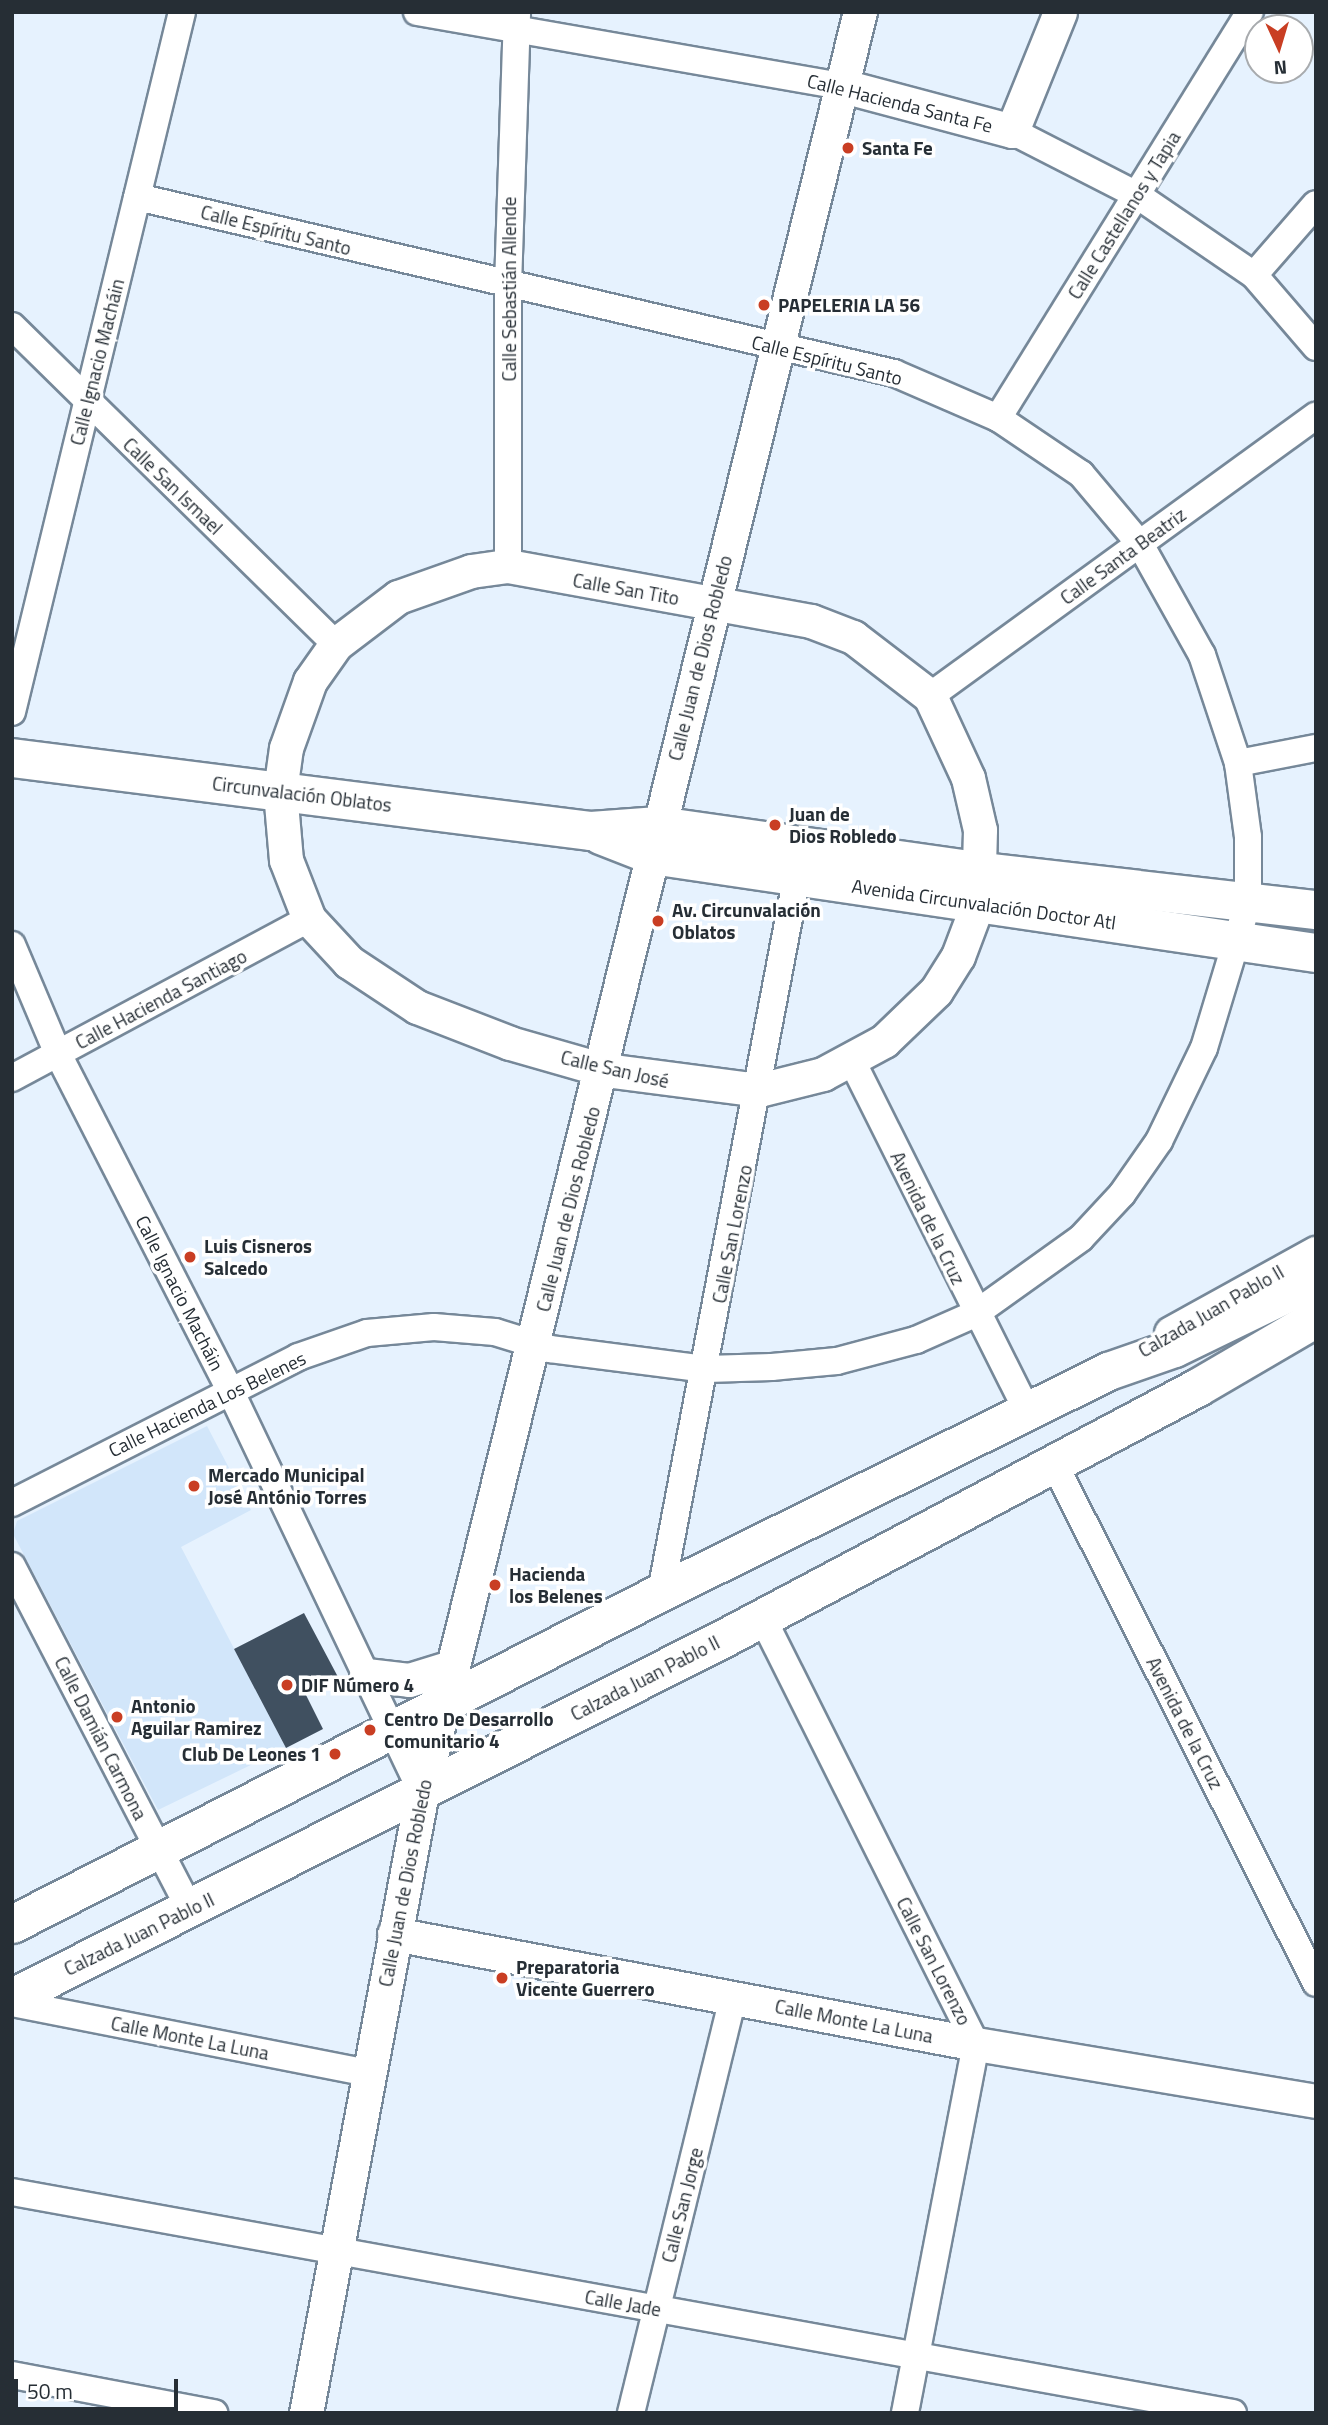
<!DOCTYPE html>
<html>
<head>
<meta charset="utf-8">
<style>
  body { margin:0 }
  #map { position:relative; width:1328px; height:2425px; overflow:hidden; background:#e6f2fe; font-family:"Titillium Web",sans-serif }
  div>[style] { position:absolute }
  .built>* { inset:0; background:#d2e6fa }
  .building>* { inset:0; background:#405060 }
  .roads { filter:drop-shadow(2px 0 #768899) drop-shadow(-2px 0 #768899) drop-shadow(0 2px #768899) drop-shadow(0 -2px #768899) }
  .minor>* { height:26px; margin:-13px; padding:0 13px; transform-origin:13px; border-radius:13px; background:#fff }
  .tertiary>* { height:33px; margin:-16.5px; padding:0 16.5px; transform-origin:16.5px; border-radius:16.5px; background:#fff }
  .secondary>* { height:37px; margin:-18.5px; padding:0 18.5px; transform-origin:18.5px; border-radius:18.5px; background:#fff }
  .primary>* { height:38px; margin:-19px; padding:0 19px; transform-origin:19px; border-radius:19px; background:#fff }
  .dots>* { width:19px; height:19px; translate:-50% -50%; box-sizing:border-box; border:4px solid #fff; border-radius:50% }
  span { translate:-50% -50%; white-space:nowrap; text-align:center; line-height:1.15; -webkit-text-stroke:7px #fff; paint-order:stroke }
  .street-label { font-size:19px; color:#262e35 }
  .poi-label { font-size:19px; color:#262e35; font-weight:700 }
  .left { translate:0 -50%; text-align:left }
  .right { translate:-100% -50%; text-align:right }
  .frame { position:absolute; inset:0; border:14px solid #262e35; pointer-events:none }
  .north { position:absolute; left:1244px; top:14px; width:70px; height:70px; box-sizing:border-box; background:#fff; border:2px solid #a8abae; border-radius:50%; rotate:176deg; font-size:19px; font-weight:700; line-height:28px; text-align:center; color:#262e35 }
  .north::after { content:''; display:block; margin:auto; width:24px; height:32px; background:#c93e23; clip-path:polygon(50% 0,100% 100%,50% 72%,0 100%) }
  .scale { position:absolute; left:14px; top:2379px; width:164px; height:32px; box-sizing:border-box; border:4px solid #262e35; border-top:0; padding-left:9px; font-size:21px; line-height:24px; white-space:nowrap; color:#262e35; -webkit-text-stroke:5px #fff; paint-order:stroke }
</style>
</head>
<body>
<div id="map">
  <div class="built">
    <i style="clip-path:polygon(207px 1426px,251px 1510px,181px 1547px,286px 1748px,158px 1810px,13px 1534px,17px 1521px)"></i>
  </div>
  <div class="building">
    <i style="clip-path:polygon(304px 1613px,338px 1677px,305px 1693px,323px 1729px,286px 1748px,234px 1649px)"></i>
  </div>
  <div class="roads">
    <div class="minor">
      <i style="left:417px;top:12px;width:432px;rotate:9.9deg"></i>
      <i style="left:1012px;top:131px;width:140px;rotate:27.1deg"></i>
      <i style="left:1137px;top:195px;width:142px;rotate:34.4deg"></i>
      <i style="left:1254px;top:275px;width:95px;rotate:49.3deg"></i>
      <i style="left:1254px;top:275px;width:94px;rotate:-48.9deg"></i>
      <i style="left:12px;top:326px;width:454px;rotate:44.5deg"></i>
      <i style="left:998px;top:418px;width:478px;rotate:-58.2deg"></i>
      <i style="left:508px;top:566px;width:280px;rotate:-90deg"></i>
      <i style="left:508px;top:286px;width:274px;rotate:-88.1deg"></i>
      <i style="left:930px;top:696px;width:477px;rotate:-36deg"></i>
      <i style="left:12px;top:712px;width:720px;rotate:-76.35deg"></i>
      <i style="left:1238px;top:763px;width:79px;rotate:-10.9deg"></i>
      <i style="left:12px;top:945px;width:118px;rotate:67.1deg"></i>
      <i style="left:58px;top:1054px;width:377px;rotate:62.9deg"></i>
      <i style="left:230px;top:1390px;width:445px;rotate:64.5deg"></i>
      <i style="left:852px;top:1061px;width:391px;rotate:63.4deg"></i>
      <i style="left:12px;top:1078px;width:337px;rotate:-28.2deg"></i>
      <i style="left:1054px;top:1463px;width:582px;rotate:63.26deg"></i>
      <i style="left:12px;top:1503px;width:321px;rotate:-27deg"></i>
      <i style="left:298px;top:1357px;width:73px;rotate:-19.2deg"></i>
      <i style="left:367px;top:1333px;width:67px;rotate:-5.1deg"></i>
      <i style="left:434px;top:1327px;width:61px;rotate:4.7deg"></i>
      <i style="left:495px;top:1332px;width:58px;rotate:17.2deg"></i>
      <i style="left:550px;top:1349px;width:158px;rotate:7.3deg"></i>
      <i style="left:707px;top:1369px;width:65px;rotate:-1.8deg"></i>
      <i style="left:772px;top:1367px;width:65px;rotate:-5.3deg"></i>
      <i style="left:837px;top:1361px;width:82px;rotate:-14.9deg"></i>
      <i style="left:916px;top:1340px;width:64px;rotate:-23.8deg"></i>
      <i style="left:975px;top:1314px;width:130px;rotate:-35.6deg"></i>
      <i style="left:1081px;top:1238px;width:60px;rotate:-47deg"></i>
      <i style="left:1122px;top:1194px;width:65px;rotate:-55.1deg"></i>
      <i style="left:1159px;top:1141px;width:103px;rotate:-64.2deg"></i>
      <i style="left:1204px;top:1048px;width:152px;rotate:-73.2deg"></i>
      <i style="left:1248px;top:902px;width:65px;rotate:-90deg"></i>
      <i style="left:1248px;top:837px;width:75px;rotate:-97.7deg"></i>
      <i style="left:1238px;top:763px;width:114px;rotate:-108.4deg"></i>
      <i style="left:1202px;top:655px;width:127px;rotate:-119.2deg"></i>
      <i style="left:1140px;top:544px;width:92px;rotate:-130.1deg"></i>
      <i style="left:1081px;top:474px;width:100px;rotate:-146deg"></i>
      <i style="left:998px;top:418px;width:113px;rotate:-156.6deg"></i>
      <i style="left:894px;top:373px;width:777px;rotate:-166.91deg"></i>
      <i style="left:12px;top:1566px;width:387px;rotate:62.6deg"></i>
      <i style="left:661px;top:1592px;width:729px;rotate:-79.25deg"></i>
      <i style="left:762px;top:1617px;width:478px;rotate:63.4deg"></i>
      <i style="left:976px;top:2044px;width:376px;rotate:100.9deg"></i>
      <i style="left:12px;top:2003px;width:363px;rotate:11.1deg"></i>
      <i style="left:12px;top:2192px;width:1241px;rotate:10.26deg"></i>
      <i style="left:12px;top:2375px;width:206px;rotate:10.7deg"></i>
      <i style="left:631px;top:2413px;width:427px;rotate:-76.2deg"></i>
    </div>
    <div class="tertiary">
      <i style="left:843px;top:86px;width:175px;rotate:14.9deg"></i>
      <i style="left:1012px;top:131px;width:128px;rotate:-68deg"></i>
      <i style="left:508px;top:566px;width:308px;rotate:10.3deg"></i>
      <i style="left:811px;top:621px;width:45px;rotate:20.9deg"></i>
      <i style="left:853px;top:637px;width:97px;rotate:37.5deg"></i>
      <i style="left:930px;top:696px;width:90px;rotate:65.1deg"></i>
      <i style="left:968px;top:778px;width:53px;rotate:77deg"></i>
      <i style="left:980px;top:830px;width:73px;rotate:91.6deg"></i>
      <i style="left:978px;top:903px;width:57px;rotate:110.7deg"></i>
      <i style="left:958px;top:956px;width:41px;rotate:122.2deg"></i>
      <i style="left:936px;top:991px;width:72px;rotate:136.1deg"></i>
      <i style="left:884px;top:1041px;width:69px;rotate:151.6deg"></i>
      <i style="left:823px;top:1074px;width:66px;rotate:166deg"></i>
      <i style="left:759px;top:1090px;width:156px;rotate:-172.6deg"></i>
      <i style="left:604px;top:1070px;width:98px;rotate:-164deg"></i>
      <i style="left:510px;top:1043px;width:100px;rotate:-158.8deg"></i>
      <i style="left:417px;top:1007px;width:82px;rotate:-146.5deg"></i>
      <i style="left:349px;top:962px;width:59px;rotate:-132.9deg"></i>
      <i style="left:309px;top:919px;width:63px;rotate:-111.3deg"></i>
      <i style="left:286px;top:860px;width:69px;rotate:-95deg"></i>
      <i style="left:280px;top:791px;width:43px;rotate:-82.1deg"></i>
      <i style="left:286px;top:748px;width:71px;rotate:-70.3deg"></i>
      <i style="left:310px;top:681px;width:45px;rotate:-54.9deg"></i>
      <i style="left:336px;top:644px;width:78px;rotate:-37.2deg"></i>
      <i style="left:398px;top:597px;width:77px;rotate:-19.6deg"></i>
      <i style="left:471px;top:571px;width:37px;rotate:-8deg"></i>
      <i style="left:1171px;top:1333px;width:166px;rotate:-28.9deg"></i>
      <i style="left:366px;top:1675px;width:43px;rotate:6.6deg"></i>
      <i style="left:409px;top:1680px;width:44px;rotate:-17.2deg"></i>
      <i style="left:394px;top:1934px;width:592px;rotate:10.7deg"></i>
      <i style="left:976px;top:2044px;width:345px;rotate:9.5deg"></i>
      <i style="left:306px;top:2413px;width:632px;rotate:-79.42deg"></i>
      <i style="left:422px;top:1792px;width:1833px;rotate:-76.18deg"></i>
    </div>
    <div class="secondary">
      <i style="left:12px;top:1924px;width:729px;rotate:-27.09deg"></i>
      <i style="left:661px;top:1592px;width:499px;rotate:-26.3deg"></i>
      <i style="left:1108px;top:1371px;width:70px;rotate:-19.2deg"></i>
      <i style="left:1174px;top:1348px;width:158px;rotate:-25.9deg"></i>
      <i style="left:12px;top:1997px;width:795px;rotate:-26.76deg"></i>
      <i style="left:722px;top:1639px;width:539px;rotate:-27.9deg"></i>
      <i style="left:1198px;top:1387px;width:137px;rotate:-30.3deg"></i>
    </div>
    <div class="primary">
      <i style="left:12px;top:758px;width:584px;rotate:7.19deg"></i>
      <i style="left:591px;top:831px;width:68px;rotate:-4.2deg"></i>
      <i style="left:659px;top:826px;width:326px;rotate:8.1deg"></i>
      <i style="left:982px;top:872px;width:336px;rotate:6.5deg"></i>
      <i style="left:601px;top:835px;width:55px;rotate:21.4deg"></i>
      <i style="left:652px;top:855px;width:671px;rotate:8.4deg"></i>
    </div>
  </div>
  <div class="dots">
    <i style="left:848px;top:148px;background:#c93e23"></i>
    <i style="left:764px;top:305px;background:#c93e23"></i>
    <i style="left:775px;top:825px;background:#c93e23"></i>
    <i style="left:658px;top:921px;background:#c93e23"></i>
    <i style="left:190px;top:1257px;background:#c93e23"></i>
    <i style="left:194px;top:1486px;background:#c93e23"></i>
    <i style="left:495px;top:1585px;background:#c93e23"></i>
    <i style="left:287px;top:1685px;background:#c93e23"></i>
    <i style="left:117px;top:1717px;background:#c93e23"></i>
    <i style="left:370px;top:1730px;background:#c93e23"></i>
    <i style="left:335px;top:1754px;background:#c93e23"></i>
    <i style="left:502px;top:1978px;background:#c93e23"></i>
  </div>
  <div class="street-label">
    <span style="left:900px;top:103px;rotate:14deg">Calle Hacienda Santa Fe</span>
    <span style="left:1124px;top:215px;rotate:-58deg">Calle Castellanos y Tapia</span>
    <span style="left:276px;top:230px;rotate:14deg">Calle Espíritu Santo</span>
    <span style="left:509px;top:289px;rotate:-90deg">Calle Sebastián Allende</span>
    <span style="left:827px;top:360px;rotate:14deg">Calle Espíritu Santo</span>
    <span style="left:97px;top:362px;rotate:-76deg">Calle Ignacio Macháin</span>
    <span style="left:173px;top:486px;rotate:44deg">Calle San Ismael</span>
    <span style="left:1123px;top:556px;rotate:-36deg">Calle Santa Beatriz</span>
    <span style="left:626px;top:589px;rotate:10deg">Calle San Tito</span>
    <span style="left:700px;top:658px;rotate:-76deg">Calle Juan de Dios Robledo</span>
    <span style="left:302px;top:794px;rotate:7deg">Circunvalación Oblatos</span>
    <span style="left:984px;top:904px;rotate:8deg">Avenida Circunvalación Doctor Atl</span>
    <span style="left:161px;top:999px;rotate:-28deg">Calle Hacienda Santiago</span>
    <span style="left:615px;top:1069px;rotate:13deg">Calle San José</span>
    <span style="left:568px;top:1209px;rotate:-76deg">Calle Juan de Dios Robledo</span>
    <span style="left:928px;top:1218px;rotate:64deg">Avenida de la Cruz</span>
    <span style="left:732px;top:1234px;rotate:-79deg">Calle San Lorenzo</span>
    <span style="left:180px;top:1293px;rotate:63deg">Calle Ignacio Macháin</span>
    <span style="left:1211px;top:1311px;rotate:-30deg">Calzada Juan Pablo II</span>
    <span style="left:207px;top:1404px;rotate:-26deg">Calle Hacienda Los Belenes</span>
    <span style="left:645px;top:1678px;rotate:-27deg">Calzada Juan Pablo II</span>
    <span style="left:1185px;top:1723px;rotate:63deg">Avenida de la Cruz</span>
    <span style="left:101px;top:1738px;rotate:63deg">Calle Damián Carmona</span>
    <span style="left:405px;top:1883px;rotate:-79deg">Calle Juan de Dios Robledo</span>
    <span style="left:139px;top:1934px;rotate:-26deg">Calzada Juan Pablo II</span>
    <span style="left:934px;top:1961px;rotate:63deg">Calle San Lorenzo</span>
    <span style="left:854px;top:2021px;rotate:11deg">Calle Monte La Luna</span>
    <span style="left:190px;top:2038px;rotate:11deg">Calle Monte La Luna</span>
    <span style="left:682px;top:2205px;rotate:-76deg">Calle San Jorge</span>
    <span style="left:623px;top:2303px;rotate:10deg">Calle Jade</span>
  </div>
  <div class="poi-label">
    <span class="left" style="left:862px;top:148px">Santa Fe</span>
    <span class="left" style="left:778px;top:305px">PAPELERIA LA 56</span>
    <span class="left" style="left:789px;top:825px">Juan de<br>Dios Robledo</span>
    <span class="left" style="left:672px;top:921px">Av. Circunvalación<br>Oblatos</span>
    <span class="left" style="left:204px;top:1257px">Luis Cisneros<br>Salcedo</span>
    <span class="left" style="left:208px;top:1486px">Mercado Municipal<br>José António Torres</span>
    <span class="left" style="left:509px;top:1585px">Hacienda<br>los Belenes</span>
    <span class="left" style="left:301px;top:1685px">DIF Número 4</span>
    <span class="left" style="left:131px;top:1717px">Antonio<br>Aguilar Ramirez</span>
    <span class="left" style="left:384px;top:1730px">Centro De Desarrollo<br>Comunitario 4</span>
    <span class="right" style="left:321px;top:1754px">Club De Leones 1</span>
    <span class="left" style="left:516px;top:1978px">Preparatoria<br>Vicente Guerrero</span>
  </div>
  <div class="frame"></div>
  <div class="north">N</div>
  <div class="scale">50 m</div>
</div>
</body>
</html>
